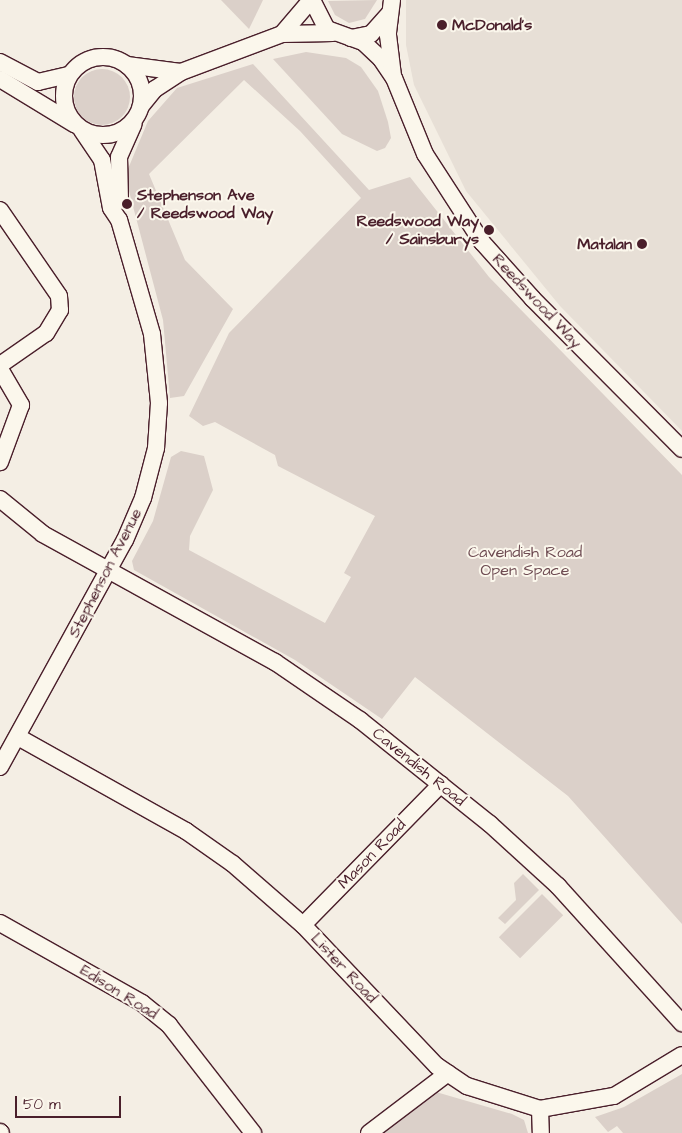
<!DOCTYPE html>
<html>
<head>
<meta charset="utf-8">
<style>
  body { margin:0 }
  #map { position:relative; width:682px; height:1133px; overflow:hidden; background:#f4eee4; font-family:"Architects Daughter",sans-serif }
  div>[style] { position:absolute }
  .built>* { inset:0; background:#e7dfd6 }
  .green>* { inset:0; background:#dbd0c9; transform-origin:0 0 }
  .round { border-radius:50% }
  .roads { filter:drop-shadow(1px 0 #4a1f2b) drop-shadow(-1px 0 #4a1f2b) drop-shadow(0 1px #4a1f2b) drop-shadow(0 -1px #4a1f2b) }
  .minor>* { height:16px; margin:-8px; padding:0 8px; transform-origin:8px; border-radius:8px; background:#fbf7ec }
  .minor>.ring { margin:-8px; padding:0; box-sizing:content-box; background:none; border:16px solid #fbf7ec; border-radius:50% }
  .dots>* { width:14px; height:14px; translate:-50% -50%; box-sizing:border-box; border:2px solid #fbf7ec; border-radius:50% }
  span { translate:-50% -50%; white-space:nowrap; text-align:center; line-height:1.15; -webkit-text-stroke:4px #fbf7ec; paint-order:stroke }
  .poi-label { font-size:16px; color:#4a1f2b; font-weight:700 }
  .left { translate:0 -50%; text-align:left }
  .right { translate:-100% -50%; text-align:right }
  .street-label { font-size:16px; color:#4a1f2b }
  .park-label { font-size:16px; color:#6e4b52 }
  .scale { position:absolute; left:15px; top:1096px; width:106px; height:22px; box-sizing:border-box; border:2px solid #4a1f2b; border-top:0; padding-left:6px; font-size:15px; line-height:18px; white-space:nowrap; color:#4a1f2b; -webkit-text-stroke:4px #fbf7ec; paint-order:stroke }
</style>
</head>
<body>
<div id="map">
  <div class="built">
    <i style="clip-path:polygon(406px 0,682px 0,682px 431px,560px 306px,466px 191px,414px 85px,406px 45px)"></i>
  </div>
  <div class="green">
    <i style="clip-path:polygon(221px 0,263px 0,249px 29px)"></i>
    <i style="clip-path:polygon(377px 0,365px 19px,349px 23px,335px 15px,328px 1px)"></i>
    <i style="clip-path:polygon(306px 52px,346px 58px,361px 67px,378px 91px,388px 122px,391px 138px,385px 148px,377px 151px,342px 134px,273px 59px)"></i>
    <i style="clip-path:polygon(253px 64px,369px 190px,410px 177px,489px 277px,682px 475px,682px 924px,568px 796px,415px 677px,382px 719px,295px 660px,134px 570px,132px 561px,153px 521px,171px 457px,181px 451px,204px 456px,213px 490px,190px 536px,189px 550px,325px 623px,351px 577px,344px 573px,375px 516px,278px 466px,275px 455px,215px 422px,203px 426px,189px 416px,229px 333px,361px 198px,300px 131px,244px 80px,149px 174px,185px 260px,233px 309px,184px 396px,170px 398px,163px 320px,125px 176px,148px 121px,177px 88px)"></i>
    <i class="round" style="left:74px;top:69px;width:56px;height:56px"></i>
    <i style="clip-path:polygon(523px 874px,539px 890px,505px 924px,498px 918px,516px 900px,514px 883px)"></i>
    <i style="left:542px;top:894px;width:30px;height:61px;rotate:45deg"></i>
    <i style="clip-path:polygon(682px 1074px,682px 1133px,623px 1133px,617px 1126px,608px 1132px,595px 1117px,624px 1107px)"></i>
    <i style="clip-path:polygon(436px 1092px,512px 1114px,524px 1120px,528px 1133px,382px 1133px)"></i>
  </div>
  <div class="roads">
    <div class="minor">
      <i style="left:312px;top:0;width:33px;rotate:63deg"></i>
      <i style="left:327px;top:29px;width:38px;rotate:20deg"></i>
      <i style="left:363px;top:42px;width:25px;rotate:43deg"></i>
      <i style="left:381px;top:59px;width:23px;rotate:56deg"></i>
      <i style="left:394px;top:78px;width:82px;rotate:67.8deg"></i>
      <i style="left:425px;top:154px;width:105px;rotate:57.1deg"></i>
      <i style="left:482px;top:242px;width:76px;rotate:48.2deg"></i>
      <i style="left:533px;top:299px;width:211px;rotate:45.2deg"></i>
      <i style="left:392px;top:0;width:35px;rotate:97deg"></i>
      <i style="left:388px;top:35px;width:39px;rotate:83deg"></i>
      <i style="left:282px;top:34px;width:45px;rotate:-49.5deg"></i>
      <i style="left:351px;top:38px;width:20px;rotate:-11deg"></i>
      <i style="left:371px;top:34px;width:27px;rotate:-48deg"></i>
      <i class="ring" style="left:64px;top:57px;width:62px;height:62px"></i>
      <i style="left:0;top:62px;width:43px;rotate:27.8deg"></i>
      <i style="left:38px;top:82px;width:32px;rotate:-13deg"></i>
      <i style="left:127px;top:65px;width:54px;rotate:7.4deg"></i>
      <i style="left:0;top:79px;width:87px;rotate:31.3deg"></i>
      <i style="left:141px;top:106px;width:22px;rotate:-51deg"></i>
      <i style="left:155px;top:89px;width:31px;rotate:-33deg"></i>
      <i style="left:181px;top:72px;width:108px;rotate:-20.6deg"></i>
      <i style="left:282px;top:34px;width:51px;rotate:-1.1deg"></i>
      <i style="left:120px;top:201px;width:44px;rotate:-91.3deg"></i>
      <i style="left:119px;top:157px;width:36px;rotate:-66deg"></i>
      <i style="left:0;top:210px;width:104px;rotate:55.5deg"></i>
      <i style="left:59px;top:296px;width:14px;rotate:86deg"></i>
      <i style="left:60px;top:310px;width:27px;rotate:121deg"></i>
      <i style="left:46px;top:333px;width:56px;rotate:145.2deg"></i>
      <i style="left:0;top:369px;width:42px;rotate:59.7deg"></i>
      <i style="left:21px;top:405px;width:61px;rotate:110.2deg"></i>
      <i style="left:0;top:499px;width:55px;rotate:39.1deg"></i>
      <i style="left:43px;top:534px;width:265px;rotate:28.9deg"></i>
      <i style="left:275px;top:662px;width:103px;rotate:34.3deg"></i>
      <i style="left:360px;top:720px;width:166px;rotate:38.7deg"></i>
      <i style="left:490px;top:824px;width:92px;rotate:42.4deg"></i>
      <i style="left:558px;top:886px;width:185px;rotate:47.9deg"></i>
      <i style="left:18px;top:737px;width:193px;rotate:29.2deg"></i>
      <i style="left:186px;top:831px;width:57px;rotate:35.1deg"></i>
      <i style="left:233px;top:864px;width:93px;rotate:41.1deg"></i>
      <i style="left:303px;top:925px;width:195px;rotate:46.5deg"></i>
      <i style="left:437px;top:1066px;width:36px;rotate:34deg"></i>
      <i style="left:467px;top:1086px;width:77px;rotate:17.5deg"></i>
      <i style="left:540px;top:1109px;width:75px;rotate:-10deg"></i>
      <i style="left:614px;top:1096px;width:79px;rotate:-31.1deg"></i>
      <i style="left:0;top:767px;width:259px;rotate:-61.2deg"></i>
      <i style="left:125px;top:540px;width:46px;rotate:-66.8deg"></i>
      <i style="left:143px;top:498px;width:52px;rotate:-75.4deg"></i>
      <i style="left:156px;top:448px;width:45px;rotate:-86.2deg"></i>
      <i style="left:159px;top:403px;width:69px;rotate:-95.8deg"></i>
      <i style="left:152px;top:334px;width:119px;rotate:-106.1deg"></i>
      <i style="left:119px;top:220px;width:14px;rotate:-124deg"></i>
      <i style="left:111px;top:208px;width:49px;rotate:-100.6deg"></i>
      <i style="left:102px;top:160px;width:36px;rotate:-124deg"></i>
      <i style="left:0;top:923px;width:163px;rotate:29.4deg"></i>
      <i style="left:142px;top:1003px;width:35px;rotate:39deg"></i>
      <i style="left:169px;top:1025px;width:137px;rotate:52.1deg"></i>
      <i style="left:303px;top:925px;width:197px;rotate:-45.6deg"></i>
      <i style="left:540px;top:1109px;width:24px;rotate:88deg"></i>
      <i style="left:0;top:1132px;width:1px;rotate:45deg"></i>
      <i style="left:369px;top:1133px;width:99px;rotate:-37.2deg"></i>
    </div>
  </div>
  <div class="dots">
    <i style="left:442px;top:25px;background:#4a1f2b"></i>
    <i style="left:127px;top:204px;background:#4a1f2b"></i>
    <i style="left:489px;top:230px;background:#4a1f2b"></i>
    <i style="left:642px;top:244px;background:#4a1f2b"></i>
  </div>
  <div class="poi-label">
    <span class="left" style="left:452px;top:25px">McDonald's</span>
    <span class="left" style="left:137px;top:204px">Stephenson Ave<br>/ Reedswood Way</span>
    <span class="right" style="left:479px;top:230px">Reedswood Way<br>/ Sainsburys</span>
    <span class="right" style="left:632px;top:244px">Matalan</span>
  </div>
  <div class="street-label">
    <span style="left:537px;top:301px;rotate:47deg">Reedswood Way</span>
    <span style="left:105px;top:573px;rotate:-63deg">Stephenson Avenue</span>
    <span style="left:419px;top:767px;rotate:39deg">Cavendish Road</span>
    <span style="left:372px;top:854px;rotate:-46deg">Mason Road</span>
    <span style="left:344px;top:968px;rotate:47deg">Lister Road</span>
    <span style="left:119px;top:992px;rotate:32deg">Edison Road</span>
  </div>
  <div class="park-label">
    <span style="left:525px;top:561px">Cavendish Road<br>Open Space</span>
  </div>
  <div class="scale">50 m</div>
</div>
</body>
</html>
